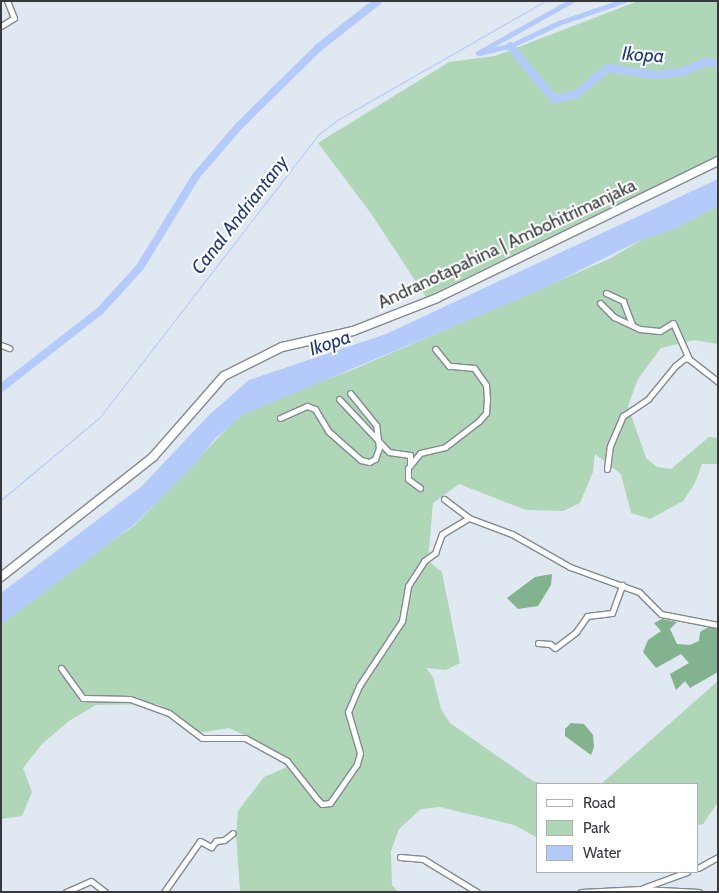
<!DOCTYPE html>
<html>
<head>
<meta charset="utf-8">
<style>
  body { margin:0 }
  #map { position:relative; width:719px; height:893px; overflow:hidden; background:#e0e8f1; font-family:Cabin,sans-serif }
  div>[style] { position:absolute }
  .green>* { inset:0; background:#b0d6b8 }
  .forest>* { inset:0; background:#83b28e }
  .water>* { inset:0; background:#b3cafa }
  .stream>* { height:1px; margin:-0.5px; padding:0 0.5px; transform-origin:0.5px; border-radius:0.5px; background:#b3cafa }
  .canal>* { height:4.5px; margin:-2.25px; padding:0 2.25px; transform-origin:2.25px; border-radius:2.25px; background:#b3cafa }
  .river>* { height:8px; margin:-4px; padding:0 4px; transform-origin:4px; border-radius:4px; background:#b3cafa }
  .roads { filter:drop-shadow(1px 0 #828991) drop-shadow(-1px 0 #828991) drop-shadow(0 1px #828991) drop-shadow(0 -1px #828991) }
  .street>* { height:5px; margin:-2.5px; padding:0 2.5px; transform-origin:2.5px; border-radius:2.5px; background:#fff }
  .secondary>* { height:8px; margin:-4px; padding:0 4px; transform-origin:4px; border-radius:4px; background:#fff }
  span { translate:-50% -50%; white-space:nowrap; text-align:center; line-height:1.15; -webkit-text-stroke:4px #fff; paint-order:stroke }
  .street-label { font-size:18px; color:#37393d }
  .water-label { font-size:19px; color:#233b74; font-style:italic }
  .frame { position:absolute; inset:0; border:2px solid #37393d; pointer-events:none }
  .legend { position:absolute; left:536px; top:783px; width:162px; height:90px; box-sizing:border-box; background:#fff; border:1px solid #afb0b1; margin:0; padding:6px 9px; list-style:none; font-size:15px; color:#37393d }
  .legend li { display:flex; align-items:center; gap:10px; height:25px }
  .legend b { width:25px; border:1px solid #afb0b1 }
</style>
</head>
<body>
<div id="map">
  <div class="green">
    <i style="clip-path:polygon(638px 1px,718px 1px,718px 156px,426px 297px,370px 212px,318px 143px,449px 62px,495px 56px)"></i>
    <i style="clip-path:polygon(718px 206px,718px 344px,694px 340px,661px 348px,638px 379px,628px 406px,646px 458px,657px 467px,671px 469px,709px 437px,718px 438px,718px 464px,702px 464px,695px 483px,683px 501px,650px 519px,631px 513px,621px 474px,595px 454px,593px 472px,580px 503px,563px 511px,526px 510px,459px 484px,433px 503px,428px 561px,442px 572px,460px 663px,446px 670px,426px 668px,433px 677px,441px 709px,450px 723px,533px 781px,546px 784px,538px 784px,538px 838px,514px 825px,440px 807px,421px 809px,399px 829px,391px 851px,392px 885px,398px 892px,240px 892px,236px 834px,238px 811px,264px 777px,287px 767px,246px 736px,229px 728px,197px 733px,182px 718px,157px 704px,96px 705px,69px 721px,42px 744px,23px 768px,32px 792px,22px 816px,1px 819px,1px 621px,136px 524px,236px 419px,253px 407px,352px 370px,609px 259px,643px 239px,674px 229px)"></i>
    <i style="clip-path:polygon(718px 681px,718px 802px,703px 824px,698px 825px,698px 784px,601px 784px)"></i>
  </div>
  <div class="forest">
    <i style="clip-path:polygon(552px 574px,551px 585px,538px 606px,518px 609px,507px 598px,535px 577px)"></i>
    <i style="clip-path:polygon(662px 619px,677px 622px,670px 629px,677px 644px,690px 645px,699px 641px,700px 632px,710px 626px,718px 627px,718px 672px,690px 688px,685px 681px,676px 690px,670px 674px,689px 663px,681px 654px,656px 668px,643px 652px,648px 640px,661px 631px,654px 623px)"></i>
    <i style="clip-path:polygon(571px 723px,584px 724px,593px 735px,594px 747px,591px 755px,565px 736px,565px 729px)"></i>
  </div>
  <div class="water">
    <i style="clip-path:polygon(718px 179px,718px 206px,674px 229px,639px 241px,542px 289px,242px 415px,216px 438px,193px 466px,136px 523px,1px 625px,1px 593px,142px 486px,209px 415px,249px 380px,386px 334px)"></i>
  </div>
  <div class="stream">
    <i style="left:1px;top:500px;width:129px;rotate:-40deg"></i>
    <i style="left:100px;top:417px;width:358px;rotate:-52.3deg"></i>
    <i style="left:319px;top:134px;width:25px;rotate:-37deg"></i>
    <i style="left:339px;top:119px;width:237px;rotate:-29.8deg"></i>
  </div>
  <div class="canal">
    <i style="left:572px;top:1px;width:107px;rotate:150.8deg"></i>
    <i style="left:479px;top:53px;width:32px;rotate:-13deg"></i>
    <i style="left:510px;top:46px;width:54px;rotate:-25.1deg"></i>
    <i style="left:559px;top:23px;width:68px;rotate:-19deg"></i>
  </div>
  <div class="river">
    <i style="left:510px;top:46px;width:69px;rotate:50.3deg"></i>
    <i style="left:554px;top:99px;width:21px;rotate:-11deg"></i>
    <i style="left:575px;top:95px;width:43px;rotate:-39.3deg"></i>
    <i style="left:608px;top:68px;width:48px;rotate:8.5deg"></i>
    <i style="left:655px;top:75px;width:27px;rotate:-6deg"></i>
    <i style="left:682px;top:72px;width:26px;rotate:-23deg"></i>
    <i style="left:706px;top:62px;width:12px;rotate:9deg"></i>
    <i style="left:1px;top:388px;width:125px;rotate:-37.9deg"></i>
    <i style="left:100px;top:311px;width:59px;rotate:-47.7deg"></i>
    <i style="left:140px;top:267px;width:107px;rotate:-58.4deg"></i>
    <i style="left:196px;top:176px;width:66px;rotate:-49.3deg"></i>
    <i style="left:239px;top:126px;width:111px;rotate:-44.6deg"></i>
    <i style="left:318px;top:48px;width:76px;rotate:-38.1deg"></i>
  </div>
  <div class="roads">
    <div class="street">
      <i style="left:1px;top:26px;width:15px;rotate:-32deg"></i>
      <i style="left:14px;top:18px;width:18px;rotate:-112deg"></i>
      <i style="left:606px;top:293px;width:19px;rotate:25deg"></i>
      <i style="left:623px;top:301px;width:26px;rotate:69deg"></i>
      <i style="left:600px;top:303px;width:20px;rotate:45deg"></i>
      <i style="left:614px;top:317px;width:29px;rotate:25deg"></i>
      <i style="left:640px;top:329px;width:20px;rotate:6deg"></i>
      <i style="left:660px;top:331px;width:15px;rotate:-32deg"></i>
      <i style="left:673px;top:323px;width:39px;rotate:66deg"></i>
      <i style="left:1px;top:345px;width:9px;rotate:21deg"></i>
      <i style="left:339px;top:399px;width:73px;rotate:46.7deg"></i>
      <i style="left:389px;top:452px;width:21px;rotate:8deg"></i>
      <i style="left:410px;top:455px;width:10px;rotate:90deg"></i>
      <i style="left:280px;top:418px;width:30px;rotate:-24deg"></i>
      <i style="left:307px;top:406px;width:9px;rotate:21deg"></i>
      <i style="left:315px;top:409px;width:26px;rotate:59deg"></i>
      <i style="left:328px;top:431px;width:44px;rotate:41.3deg"></i>
      <i style="left:361px;top:460px;width:8px;rotate:14deg"></i>
      <i style="left:369px;top:462px;width:7px;rotate:-27deg"></i>
      <i style="left:375px;top:459px;width:12px;rotate:-70deg"></i>
      <i style="left:379px;top:448px;width:23px;rotate:-97deg"></i>
      <i style="left:376px;top:425px;width:41px;rotate:-129.1deg"></i>
      <i style="left:607px;top:469px;width:23px;rotate:-83deg"></i>
      <i style="left:610px;top:446px;width:33px;rotate:-67deg"></i>
      <i style="left:623px;top:416px;width:30px;rotate:-34deg"></i>
      <i style="left:648px;top:399px;width:43px;rotate:-50.7deg"></i>
      <i style="left:675px;top:366px;width:13px;rotate:-39deg"></i>
      <i style="left:685px;top:358px;width:4px;rotate:14deg"></i>
      <i style="left:689px;top:359px;width:37px;rotate:38deg"></i>
      <i style="left:420px;top:488px;width:15px;rotate:-143deg"></i>
      <i style="left:408px;top:479px;width:11px;rotate:-90deg"></i>
      <i style="left:408px;top:468px;width:19px;rotate:-51deg"></i>
      <i style="left:420px;top:453px;width:26px;rotate:-13deg"></i>
      <i style="left:445px;top:447px;width:43px;rotate:-37.4deg"></i>
      <i style="left:479px;top:421px;width:11px;rotate:-49deg"></i>
      <i style="left:486px;top:413px;width:14px;rotate:-86deg"></i>
      <i style="left:487px;top:399px;width:14px;rotate:-94deg"></i>
      <i style="left:486px;top:385px;width:21px;rotate:-125deg"></i>
      <i style="left:474px;top:368px;width:25px;rotate:-175deg"></i>
      <i style="left:449px;top:366px;width:22px;rotate:-129deg"></i>
      <i style="left:444px;top:499px;width:31px;rotate:37deg"></i>
      <i style="left:469px;top:518px;width:46px;rotate:20.4deg"></i>
      <i style="left:512px;top:534px;width:67px;rotate:29.6deg"></i>
      <i style="left:570px;top:567px;width:73px;rotate:19.9deg"></i>
      <i style="left:639px;top:592px;width:31px;rotate:45deg"></i>
      <i style="left:661px;top:614px;width:58px;rotate:10.9deg"></i>
      <i style="left:538px;top:643px;width:12px;rotate:5deg"></i>
      <i style="left:550px;top:644px;width:6px;rotate:39deg"></i>
      <i style="left:555px;top:648px;width:26px;rotate:-37deg"></i>
      <i style="left:576px;top:632px;width:19px;rotate:-55deg"></i>
      <i style="left:587px;top:616px;width:25px;rotate:-7deg"></i>
      <i style="left:612px;top:613px;width:30px;rotate:-70deg"></i>
      <i style="left:61px;top:668px;width:37px;rotate:54deg"></i>
      <i style="left:83px;top:698px;width:47px;rotate:1.2deg"></i>
      <i style="left:130px;top:699px;width:41px;rotate:19.7deg"></i>
      <i style="left:169px;top:713px;width:41px;rotate:37.1deg"></i>
      <i style="left:202px;top:738px;width:43px"></i>
      <i style="left:245px;top:738px;width:48px;rotate:28.7deg"></i>
      <i style="left:287px;top:761px;width:48px;rotate:51.7deg"></i>
      <i style="left:317px;top:799px;width:7px;rotate:45deg"></i>
      <i style="left:322px;top:804px;width:8px;rotate:-7deg"></i>
      <i style="left:330px;top:803px;width:47px;rotate:-55.3deg"></i>
      <i style="left:357px;top:764px;width:11px;rotate:-75deg"></i>
      <i style="left:360px;top:753px;width:43px;rotate:-106.3deg"></i>
      <i style="left:348px;top:712px;width:28px;rotate:-67deg"></i>
      <i style="left:359px;top:686px;width:78px;rotate:-56.5deg"></i>
      <i style="left:402px;top:621px;width:36px;rotate:-80deg"></i>
      <i style="left:408px;top:586px;width:30px;rotate:-57deg"></i>
      <i style="left:424px;top:561px;width:14px;rotate:-36deg"></i>
      <i style="left:435px;top:553px;width:20px;rotate:-70deg"></i>
      <i style="left:442px;top:534px;width:31px;rotate:-31deg"></i>
      <i style="left:400px;top:857px;width:23px;rotate:5deg"></i>
      <i style="left:423px;top:859px;width:63px;rotate:31.4deg"></i>
      <i style="left:698px;top:868px;width:23px;rotate:-29deg"></i>
      <i style="left:643px;top:888px;width:47px;rotate:-20deg"></i>
      <i style="left:66px;top:892px;width:27px;rotate:-24deg"></i>
      <i style="left:91px;top:881px;width:18px;rotate:38deg"></i>
      <i style="left:164px;top:892px;width:62px;rotate:-54.8deg"></i>
      <i style="left:200px;top:841px;width:13px;rotate:29deg"></i>
      <i style="left:211px;top:847px;width:8px;rotate:-50deg"></i>
      <i style="left:216px;top:841px;width:8px;rotate:-7deg"></i>
      <i style="left:224px;top:840px;width:11px;rotate:-38deg"></i>
      <i style="left:581px;top:892px;width:60px;rotate:-2.9deg"></i>
      <i style="left:641px;top:889px;width:58px;rotate:3deg"></i>
    </div>
    <div class="secondary">
      <i style="left:1px;top:577px;width:194px;rotate:-38.3deg"></i>
      <i style="left:153px;top:457px;width:108px;rotate:-48.8deg"></i>
      <i style="left:224px;top:376px;width:65px;rotate:-26.6deg"></i>
      <i style="left:282px;top:347px;width:73px;rotate:-12.7deg"></i>
      <i style="left:353px;top:331px;width:90px;rotate:-21.4deg"></i>
      <i style="left:437px;top:298px;width:313px;rotate:-26deg"></i>
    </div>
  </div>
  <div class="street-label">
    <span style="left:507px;top:244px;rotate:-25deg">Andranotapahina | Ambohitrimanjaka</span>
  </div>
  <div class="water-label">
    <span style="left:643px;top:55px;rotate:4deg">Ikopa</span>
    <span style="left:240px;top:215px;rotate:-52deg">Canal Andriantany</span>
    <span style="left:330px;top:343px;rotate:-19deg">Ikopa</span>
  </div>
  <div class="frame"></div>
  <ul class="legend">
  <li><b style="height:6px;background:#fff"></b>Road</li>
  <li><b style="height:14px;background:#b0d6b8"></b>Park</li>
  <li><b style="height:14px;background:#b3cafa"></b>Water</li>
  </ul>
</div>
</body>
</html>
